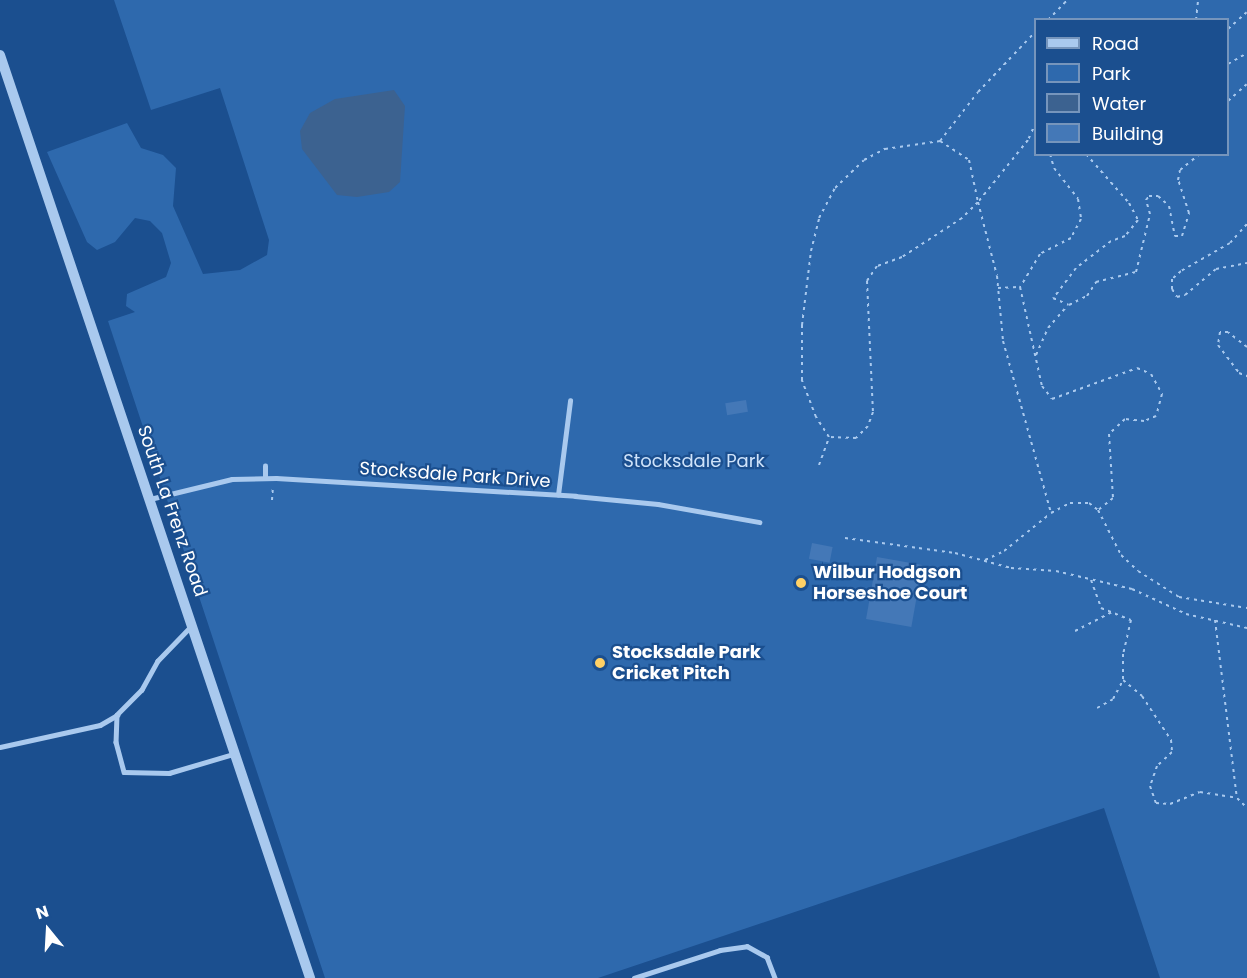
<!DOCTYPE html>
<html>
<head>
<meta charset="utf-8">
<style>
  body { margin:0 }
  #map { position:relative; width:1247px; height:978px; overflow:hidden; background:#1b4f8f; font-family:Poppins,sans-serif }
  div>[style] { position:absolute }
  .green>* { inset:0; background:#2e69ad }
  .water>* { inset:0; background:#3c6290 }
  .building>* { inset:0; background:#4478b7; transform-origin:0 0 }
  .path>* { height:2px; margin-top:-1px; transform-origin:0; background:repeating-linear-gradient(90deg,#a9c9ee 0 3px,transparent 0 7.5px) }
  .service>* { height:4.5px; margin:-2.25px; padding:0 2.25px; transform-origin:2.25px; border-radius:2.25px; background:#a9c9ee }
  .tertiary>* { height:10px; margin:-5px; padding:0 5px; transform-origin:5px; border-radius:5px; background:#a9c9ee }
  .dots>* { width:16px; height:16px; translate:-50% -50%; box-sizing:border-box; border:3px solid #1b4f8f; border-radius:50% }
  span { translate:-50% -50%; white-space:nowrap; text-align:center; line-height:1.15; -webkit-text-stroke:4.5px #1b4f8f; paint-order:stroke }
  .park-label { font-size:18px; color:#cfe3fa }
  .street-label { font-size:18px; color:#fff }
  .poi-label { font-size:18px; color:#fff; font-weight:700 }
  .left { translate:0 -50%; text-align:left }
  .legend { position:absolute; left:1034px; top:18px; width:195px; height:138px; box-sizing:border-box; background:#1b4f8f; border:2px solid #7695bc; margin:0; padding:8px 10px; list-style:none; font-size:18px; color:#fff }
  .legend li { display:flex; align-items:center; gap:12px; height:30px }
  .legend b { width:30px; border:2px solid #7695bc }
  .north { position:absolute; left:18px; top:900px; width:60px; height:60px; -webkit-text-stroke:4px #1b4f8f; paint-order:stroke; rotate:342deg; font-size:16px; font-weight:700; line-height:24px; text-align:center; color:#fff }
  .north::after { content:''; display:block; margin:auto; width:21px; height:27px; background:#fff; clip-path:polygon(50% 0,100% 100%,50% 72%,0 100%) }
</style>
</head>
<body>
<div id="map">
  <div class="green">
    <i style="clip-path:polygon(evenodd,114px 0,1247px 0,1247px 978px,1160px 978px,1104px 808px,598px 978px,325px 978px,108px 321px,135px 312px,126px 306px,127px 294px,166px 277px,171px 263px,162px 233px,150px 221px,135px 218px,115px 242px,97px 250px,87px 242px,47px 152px,127px 123px,141px 148px,163px 155px,176px 168px,173px 206px,203px 274px,240px 270px,267px 255px,269px 240px,220px 88px,151px 110px,114px 0,1036px 20px,1228px 20px,1228px 154px,1036px 154px,1036px 20px)"></i>
  </div>
  <div class="water">
    <i style="clip-path:polygon(394px 90px,405px 106px,400px 182px,389px 192px,357px 197px,337px 195px,302px 149px,300px 131px,310px 113px,335px 99px)"></i>
  </div>
  <div class="building">
    <i style="left:746px;top:400px;width:12px;height:21px;rotate:81deg"></i>
    <i style="left:812px;top:543px;width:21px;height:16px;rotate:11deg"></i>
    <i style="left:877px;top:557px;width:46px;height:63px;rotate:10deg"></i>
  </div>
  <div class="path">
    <i style="left:1048px;top:20px;width:28px;rotate:-46deg"></i>
    <i style="left:1196px;top:20px;width:20px;rotate:-84deg"></i>
    <i style="left:1228px;top:29px;width:25px;rotate:-42deg"></i>
    <i style="left:1228px;top:64px;width:22px;rotate:-30deg"></i>
    <i style="left:1228px;top:101px;width:25px;rotate:-42deg"></i>
    <i style="left:1036px;top:122px;width:20px;rotate:114deg"></i>
    <i style="left:1028px;top:140px;width:80px;rotate:128.9deg"></i>
    <i style="left:978px;top:202px;width:76px;rotate:75.6deg"></i>
    <i style="left:997px;top:276px;width:65px;rotate:84.7deg"></i>
    <i style="left:1003px;top:341px;width:179px;rotate:74.4deg"></i>
    <i style="left:940px;top:141px;width:35px;rotate:33deg"></i>
    <i style="left:969px;top:160px;width:43px;rotate:77.9deg"></i>
    <i style="left:978px;top:202px;width:23px;rotate:135deg"></i>
    <i style="left:962px;top:218px;width:72px;rotate:147deg"></i>
    <i style="left:902px;top:257px;width:27px;rotate:160deg"></i>
    <i style="left:877px;top:266px;width:18px;rotate:124deg"></i>
    <i style="left:867px;top:281px;width:131px;rotate:87.4deg"></i>
    <i style="left:873px;top:412px;width:15px;rotate:110deg"></i>
    <i style="left:868px;top:426px;width:17px;rotate:135deg"></i>
    <i style="left:856px;top:438px;width:27px;rotate:-178deg"></i>
    <i style="left:829px;top:437px;width:24px;rotate:-123deg"></i>
    <i style="left:816px;top:417px;width:40px;rotate:-111deg"></i>
    <i style="left:802px;top:380px;width:55px;rotate:-90deg"></i>
    <i style="left:802px;top:325px;width:75px;rotate:-83.1deg"></i>
    <i style="left:811px;top:251px;width:34px;rotate:-76deg"></i>
    <i style="left:819px;top:218px;width:34px;rotate:-62deg"></i>
    <i style="left:835px;top:188px;width:40px;rotate:-44deg"></i>
    <i style="left:864px;top:160px;width:24px;rotate:-28deg"></i>
    <i style="left:885px;top:149px;width:56px;rotate:-8.3deg"></i>
    <i style="left:940px;top:141px;width:62px;rotate:-52.2deg"></i>
    <i style="left:978px;top:92px;width:84px;rotate:-46.4deg"></i>
    <i style="left:1050px;top:154px;width:15px;rotate:74deg"></i>
    <i style="left:1054px;top:168px;width:39px;rotate:52deg"></i>
    <i style="left:1078px;top:199px;width:20px;rotate:81deg"></i>
    <i style="left:1081px;top:219px;width:21px;rotate:118deg"></i>
    <i style="left:1071px;top:238px;width:35px;rotate:153deg"></i>
    <i style="left:1040px;top:254px;width:39px;rotate:121deg"></i>
    <i style="left:1020px;top:287px;width:101px;rotate:77.5deg"></i>
    <i style="left:1042px;top:386px;width:16px;rotate:52deg"></i>
    <i style="left:1052px;top:399px;width:90px;rotate:-20deg"></i>
    <i style="left:1137px;top:368px;width:15px;rotate:23deg"></i>
    <i style="left:1151px;top:374px;width:23px;rotate:61deg"></i>
    <i style="left:1162px;top:394px;width:23px;rotate:105deg"></i>
    <i style="left:1156px;top:416px;width:13px;rotate:157deg"></i>
    <i style="left:1144px;top:421px;width:19px;rotate:-174deg"></i>
    <i style="left:1125px;top:419px;width:22px;rotate:137deg"></i>
    <i style="left:1109px;top:434px;width:64px;rotate:86.4deg"></i>
    <i style="left:1113px;top:498px;width:19px;rotate:141deg"></i>
    <i style="left:1086px;top:154px;width:65px;rotate:48.7deg"></i>
    <i style="left:1129px;top:203px;width:19px;rotate:62deg"></i>
    <i style="left:1138px;top:220px;width:21px;rotate:129deg"></i>
    <i style="left:1125px;top:236px;width:15px;rotate:160deg"></i>
    <i style="left:1111px;top:241px;width:44px;rotate:142.4deg"></i>
    <i style="left:1076px;top:268px;width:38px;rotate:127deg"></i>
    <i style="left:1053px;top:298px;width:17px;rotate:24deg"></i>
    <i style="left:1069px;top:305px;width:20px;rotate:-27deg"></i>
    <i style="left:1087px;top:296px;width:17px;rotate:-57deg"></i>
    <i style="left:1096px;top:282px;width:41px;rotate:-14deg"></i>
    <i style="left:1136px;top:272px;width:60px;rotate:-76.4deg"></i>
    <i style="left:1150px;top:214px;width:15px;rotate:-106deg"></i>
    <i style="left:1146px;top:200px;width:5px;rotate:-53deg"></i>
    <i style="left:1149px;top:196px;width:9px"></i>
    <i style="left:1158px;top:196px;width:15px;rotate:42deg"></i>
    <i style="left:1169px;top:206px;width:31px;rotate:79deg"></i>
    <i style="left:1175px;top:236px;width:7px"></i>
    <i style="left:1182px;top:236px;width:24px;rotate:-73deg"></i>
    <i style="left:1189px;top:213px;width:35px;rotate:-108deg"></i>
    <i style="left:1178px;top:180px;width:10px;rotate:-79deg"></i>
    <i style="left:1180px;top:170px;width:26px;rotate:-39deg"></i>
    <i style="left:1247px;top:224px;width:25px;rotate:132deg"></i>
    <i style="left:1230px;top:243px;width:56px;rotate:150.3deg"></i>
    <i style="left:1181px;top:271px;width:12px;rotate:138deg"></i>
    <i style="left:1172px;top:279px;width:10px;rotate:90deg"></i>
    <i style="left:1172px;top:289px;width:9px;rotate:58deg"></i>
    <i style="left:1177px;top:297px;width:8px;rotate:-14deg"></i>
    <i style="left:1185px;top:295px;width:40px;rotate:-40deg"></i>
    <i style="left:1216px;top:269px;width:32px;rotate:-11deg"></i>
    <i style="left:998px;top:288px;width:21px;rotate:-3deg"></i>
    <i style="left:1247px;top:347px;width:24px;rotate:-142deg"></i>
    <i style="left:1228px;top:332px;width:8px;rotate:180deg"></i>
    <i style="left:1220px;top:332px;width:13px;rotate:99deg"></i>
    <i style="left:1218px;top:345px;width:35px;rotate:53deg"></i>
    <i style="left:1239px;top:373px;width:9px;rotate:21deg"></i>
    <i style="left:1036px;top:355px;width:30px;rotate:-66deg"></i>
    <i style="left:1048px;top:328px;width:30px;rotate:-49deg"></i>
    <i style="left:819px;top:465px;width:30px;rotate:-70deg"></i>
    <i style="left:272px;top:500px;width:15px;rotate:-86deg"></i>
    <i style="left:845px;top:538px;width:111px;rotate:7.8deg"></i>
    <i style="left:955px;top:553px;width:58px;rotate:15deg"></i>
    <i style="left:1011px;top:568px;width:45px;rotate:3.8deg"></i>
    <i style="left:1056px;top:571px;width:78px;rotate:13.3deg"></i>
    <i style="left:1132px;top:589px;width:60px;rotate:24.8deg"></i>
    <i style="left:1186px;top:614px;width:63px;rotate:12.9deg"></i>
    <i style="left:985px;top:560px;width:21px;rotate:-25deg"></i>
    <i style="left:1004px;top:551px;width:60px;rotate:-39deg"></i>
    <i style="left:1051px;top:513px;width:21px;rotate:-28deg"></i>
    <i style="left:1070px;top:503px;width:19px"></i>
    <i style="left:1089px;top:503px;width:11px;rotate:38deg"></i>
    <i style="left:1098px;top:510px;width:51px;rotate:62.9deg"></i>
    <i style="left:1121px;top:555px;width:23px;rotate:43deg"></i>
    <i style="left:1138px;top:571px;width:49px;rotate:32.4deg"></i>
    <i style="left:1179px;top:597px;width:69px;rotate:9.2deg"></i>
    <i style="left:1091px;top:580px;width:30px;rotate:70deg"></i>
    <i style="left:1101px;top:608px;width:32px;rotate:22deg"></i>
    <i style="left:1131px;top:620px;width:35px;rotate:103deg"></i>
    <i style="left:1123px;top:654px;width:26px;rotate:90deg"></i>
    <i style="left:1123px;top:680px;width:25px;rotate:40deg"></i>
    <i style="left:1142px;top:696px;width:53px;rotate:56.6deg"></i>
    <i style="left:1171px;top:740px;width:12px;rotate:85deg"></i>
    <i style="left:1172px;top:752px;width:21px;rotate:137deg"></i>
    <i style="left:1157px;top:766px;width:21px;rotate:109deg"></i>
    <i style="left:1150px;top:786px;width:18px;rotate:71deg"></i>
    <i style="left:1156px;top:803px;width:14px;rotate:4deg"></i>
    <i style="left:1170px;top:804px;width:32px;rotate:-22deg"></i>
    <i style="left:1200px;top:792px;width:37px;rotate:9deg"></i>
    <i style="left:1237px;top:798px;width:14px;rotate:45deg"></i>
    <i style="left:1215px;top:620px;width:179px;rotate:83deg"></i>
    <i style="left:1075px;top:631px;width:42px;rotate:-27.2deg"></i>
    <i style="left:1097px;top:708px;width:18px;rotate:-29deg"></i>
    <i style="left:1113px;top:699px;width:21px;rotate:-62deg"></i>
  </div>
  <div class="service">
    <i style="left:265px;top:478px;width:12px;rotate:-90deg"></i>
    <i style="left:558px;top:495px;width:95px;rotate:-82.7deg"></i>
    <i style="left:150px;top:499px;width:84px;rotate:-13.7deg"></i>
    <i style="left:232px;top:479px;width:44px;rotate:-1.3deg"></i>
    <i style="left:276px;top:478px;width:300px;rotate:3.4deg"></i>
    <i style="left:575px;top:496px;width:83px;rotate:5.5deg"></i>
    <i style="left:658px;top:504px;width:103px;rotate:10.1deg"></i>
    <i style="left:190px;top:628px;width:46px;rotate:134.1deg"></i>
    <i style="left:158px;top:661px;width:33px;rotate:119deg"></i>
    <i style="left:142px;top:690px;width:35px;rotate:135deg"></i>
    <i style="left:117px;top:715px;width:27px;rotate:92deg"></i>
    <i style="left:116px;top:742px;width:31px;rotate:75deg"></i>
    <i style="left:124px;top:772px;width:45px;rotate:1.3deg"></i>
    <i style="left:169px;top:773px;width:67px;rotate:-16.5deg"></i>
    <i style="left:0;top:747px;width:102px;rotate:-12.4deg"></i>
    <i style="left:100px;top:725px;width:20px;rotate:-30deg"></i>
    <i style="left:634px;top:978px;width:90px;rotate:-18deg"></i>
    <i style="left:720px;top:950px;width:27px;rotate:-8deg"></i>
    <i style="left:747px;top:946px;width:23px;rotate:29deg"></i>
    <i style="left:767px;top:957px;width:22px;rotate:69deg"></i>
  </div>
  <div class="tertiary">
    <i style="left:0;top:55px;width:974px;rotate:71.43deg"></i>
  </div>
  <div class="dots">
    <i style="left:801px;top:583px;background:#ffd166"></i>
    <i style="left:600px;top:663px;background:#ffd166"></i>
  </div>
  <div class="park-label">
    <span style="left:694px;top:461px">Stocksdale Park</span>
  </div>
  <div class="street-label">
    <span style="left:455px;top:475px;rotate:4deg">Stocksdale Park Drive</span>
    <span style="left:172px;top:511px;rotate:71deg">South La Frenz Road</span>
  </div>
  <div class="poi-label">
    <span class="left" style="left:813px;top:583px">Wilbur Hodgson<br>Horseshoe Court</span>
    <span class="left" style="left:612px;top:663px">Stocksdale Park<br>Cricket Pitch</span>
  </div>
  <ul class="legend">
  <li><b style="height:8px;background:#a9c9ee"></b>Road</li>
  <li><b style="height:16px;background:#2e69ad"></b>Park</li>
  <li><b style="height:16px;background:#3c6290"></b>Water</li>
  <li><b style="height:16px;background:#4478b7"></b>Building</li>
  </ul>
  <div class="north">N</div>
</div>
</body>
</html>
